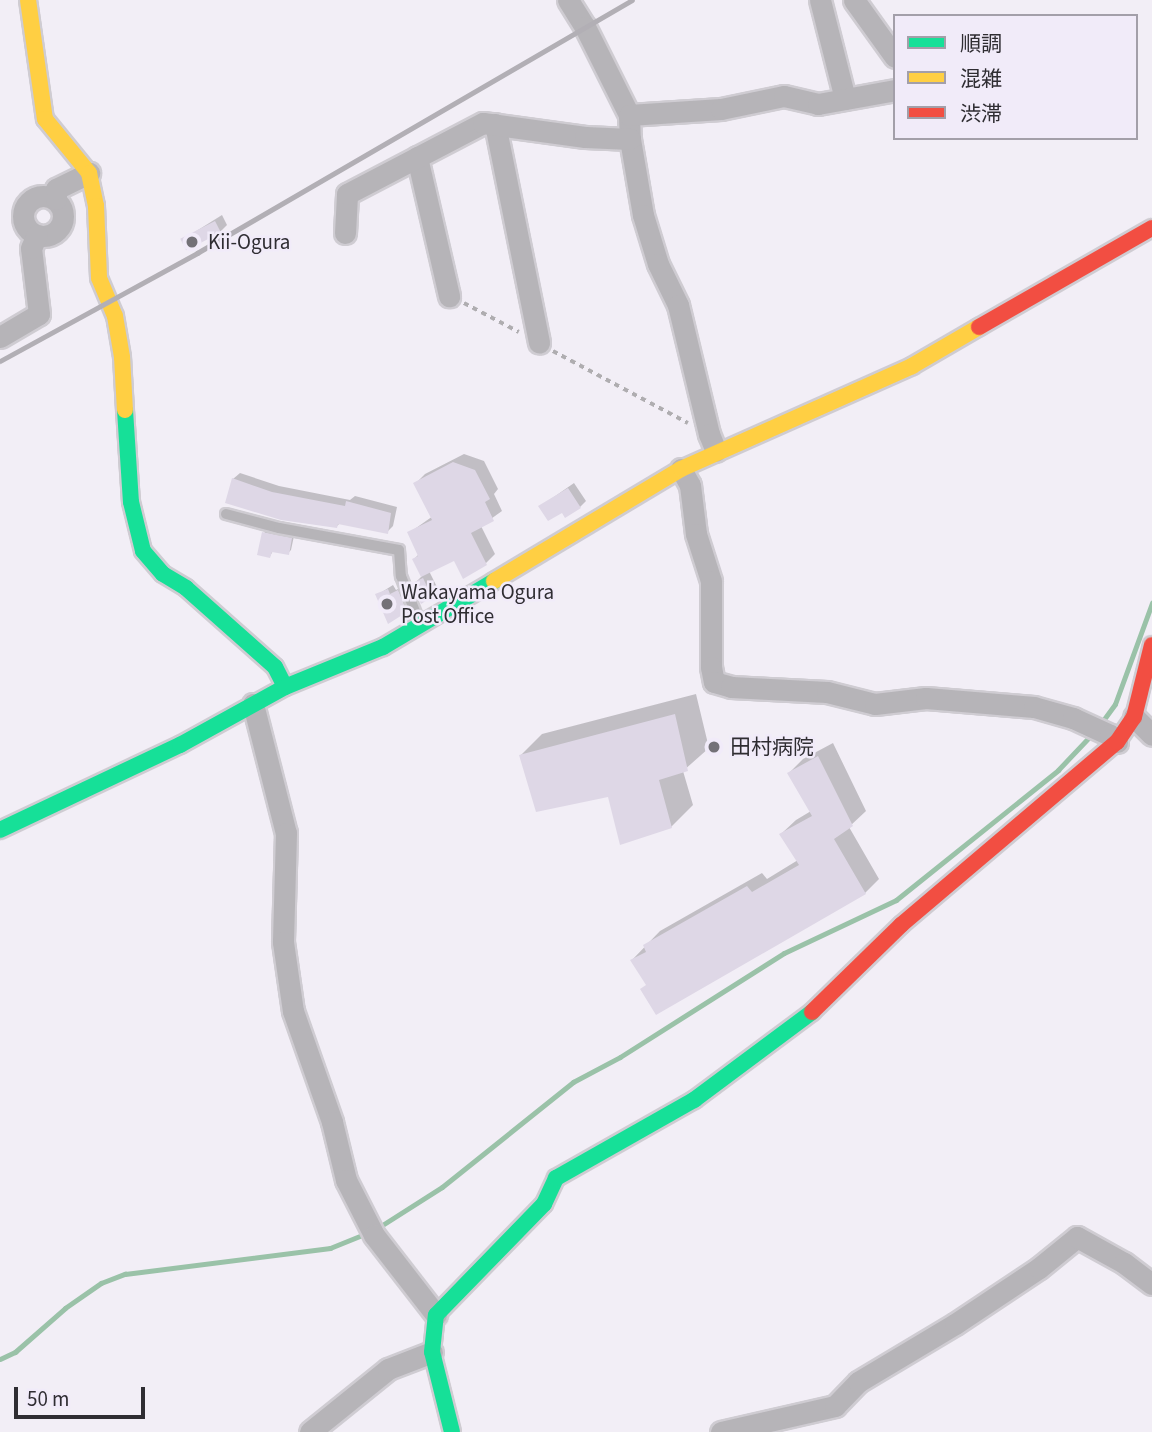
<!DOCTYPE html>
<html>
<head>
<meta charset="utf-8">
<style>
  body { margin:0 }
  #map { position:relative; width:1152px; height:1432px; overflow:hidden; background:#f2eef6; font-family:"Source Sans 3","Noto Sans JP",sans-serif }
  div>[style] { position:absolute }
  .shadow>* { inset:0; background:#0003 }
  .stream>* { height:5px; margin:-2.5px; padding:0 2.5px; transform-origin:2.5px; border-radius:2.5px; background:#9ac2a8 }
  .building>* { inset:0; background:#ded7e6; transform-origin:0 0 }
  .path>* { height:3.5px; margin-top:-1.75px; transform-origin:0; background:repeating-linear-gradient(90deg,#afadb0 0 5px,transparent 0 10px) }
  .roads { filter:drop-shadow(2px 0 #cfccd2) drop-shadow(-2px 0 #cfccd2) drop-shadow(0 2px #cfccd2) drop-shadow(0 -2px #cfccd2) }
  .lane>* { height:10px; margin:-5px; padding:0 5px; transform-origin:5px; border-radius:5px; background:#b6b4b8 }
  .street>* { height:21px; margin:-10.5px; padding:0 10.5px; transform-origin:10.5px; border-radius:10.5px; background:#b6b4b8 }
  .street>.ring { margin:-10.5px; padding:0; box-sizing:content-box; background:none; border:21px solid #b6b4b8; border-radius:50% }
  .fast>* { height:16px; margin:-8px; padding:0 8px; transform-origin:8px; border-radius:8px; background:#16e098 }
  .slow>* { height:16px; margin:-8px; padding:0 8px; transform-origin:8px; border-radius:8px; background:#ffcf43 }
  .jam>* { height:16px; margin:-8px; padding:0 8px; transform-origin:8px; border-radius:8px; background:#f24e42 }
  .rail>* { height:5px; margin:-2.5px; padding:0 2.5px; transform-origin:2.5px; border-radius:2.5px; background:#b2afb5 }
  .dots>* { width:19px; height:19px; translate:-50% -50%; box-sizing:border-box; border:4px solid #f1ebf9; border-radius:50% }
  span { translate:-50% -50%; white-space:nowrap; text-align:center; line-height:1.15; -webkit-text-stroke:5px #f1ebf9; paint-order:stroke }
  .poi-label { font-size:21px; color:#2f2d32 }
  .left { translate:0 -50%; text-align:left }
  .legend { position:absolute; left:893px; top:14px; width:245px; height:126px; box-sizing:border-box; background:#f1ebf9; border:2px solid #a39fa9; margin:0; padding:9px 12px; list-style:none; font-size:21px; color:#2f2d32 }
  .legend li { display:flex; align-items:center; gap:14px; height:35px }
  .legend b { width:35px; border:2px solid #a39fa9 }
  .scale { position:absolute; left:14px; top:1387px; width:131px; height:32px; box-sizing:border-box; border:4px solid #2f2d32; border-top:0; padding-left:9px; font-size:21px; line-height:24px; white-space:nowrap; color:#2f2d32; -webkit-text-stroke:5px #f1ebf9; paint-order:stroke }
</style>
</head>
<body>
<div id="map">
  <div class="shadow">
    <i style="clip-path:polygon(222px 215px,227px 225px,220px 232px,182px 240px)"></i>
    <i style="clip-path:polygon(464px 454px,484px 461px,498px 489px,494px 494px,502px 511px,481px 526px,495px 554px,486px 563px,455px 559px,429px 571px,438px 589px,431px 596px,414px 584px,422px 576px,414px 559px,419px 554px,409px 533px,433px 516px,416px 483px,425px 474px)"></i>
    <i style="clip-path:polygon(240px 473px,279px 486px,350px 500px,355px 496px,397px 507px,393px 526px,387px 532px,340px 523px,336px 527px,233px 479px)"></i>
    <i style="clip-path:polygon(574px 483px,586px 501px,580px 507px,566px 515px,562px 510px,541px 506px)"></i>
    <i style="clip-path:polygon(267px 530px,294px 536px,291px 550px,288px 553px,273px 551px,270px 556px,264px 533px)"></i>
    <i style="clip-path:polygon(393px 585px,396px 590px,404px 586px,411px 606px,406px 611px,377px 595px)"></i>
    <i style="clip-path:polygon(696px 694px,709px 748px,683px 771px,693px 805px,671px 827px,610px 794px,521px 755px,542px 734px)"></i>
    <i style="clip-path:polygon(833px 743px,866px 811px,849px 827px,879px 879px,865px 893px,647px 984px,632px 960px,660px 931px,762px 873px,767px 879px,798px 860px,781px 834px,796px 820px,811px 811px,789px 773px,803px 759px)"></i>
  </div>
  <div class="stream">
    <i style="left:1099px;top:726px;width:27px;rotate:-54deg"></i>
    <i style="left:1115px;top:704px;width:108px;rotate:-69.9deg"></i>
    <i style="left:376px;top:1229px;width:78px;rotate:-32.5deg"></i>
    <i style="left:442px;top:1187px;width:168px;rotate:-38.7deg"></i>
    <i style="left:573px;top:1082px;width:53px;rotate:-28deg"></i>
    <i style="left:620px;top:1057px;width:194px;rotate:-32.4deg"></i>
    <i style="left:784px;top:953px;width:124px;rotate:-25.3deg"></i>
    <i style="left:896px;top:900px;width:208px;rotate:-38.7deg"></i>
    <i style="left:1058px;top:770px;width:51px;rotate:-46.6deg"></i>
    <i style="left:0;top:1359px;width:17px;rotate:-25deg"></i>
    <i style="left:15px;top:1352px;width:67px;rotate:-41.3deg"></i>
    <i style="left:65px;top:1308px;width:44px;rotate:-34.8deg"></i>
    <i style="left:101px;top:1283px;width:26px;rotate:-21deg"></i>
    <i style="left:125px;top:1274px;width:207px;rotate:-7.2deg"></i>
    <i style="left:330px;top:1248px;width:40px;rotate:-22deg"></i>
  </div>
  <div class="building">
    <i style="left:215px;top:221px;width:13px;height:39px;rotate:63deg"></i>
    <i style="clip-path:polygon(453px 462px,475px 470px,490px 499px,485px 502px,494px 521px,471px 533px,487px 565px,463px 579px,454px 561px,421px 577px,412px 559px,418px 556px,407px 532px,432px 520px,413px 483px)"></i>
    <i style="clip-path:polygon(232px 478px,272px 492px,345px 506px,346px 501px,391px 513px,388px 534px,338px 524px,337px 528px,281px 520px,225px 503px)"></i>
    <i style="clip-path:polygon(568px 488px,581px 508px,565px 518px,562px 513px,548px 521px,538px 506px)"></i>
    <i style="clip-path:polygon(262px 532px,292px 538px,289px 555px,272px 552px,270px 558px,257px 555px)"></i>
    <i style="clip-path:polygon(423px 578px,432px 597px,421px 604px,412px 583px)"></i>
    <i style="clip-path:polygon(388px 589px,390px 594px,398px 590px,407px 612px,388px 624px,375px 594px)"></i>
    <i style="clip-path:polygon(675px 714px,688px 771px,659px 780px,672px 828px,620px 845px,608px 797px,536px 812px,519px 755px)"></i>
    <i style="clip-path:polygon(818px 756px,853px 826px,834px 839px,866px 894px,656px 1015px,640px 989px,646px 985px,630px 960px,646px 952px,643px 945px,747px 886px,752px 892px,799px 865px,779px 834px,812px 816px,787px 773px)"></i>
  </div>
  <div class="path">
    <i style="left:464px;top:303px;width:62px;rotate:27.8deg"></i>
    <i style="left:553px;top:351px;width:153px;rotate:28.1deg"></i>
  </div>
  <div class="roads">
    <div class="lane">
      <i style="left:226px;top:514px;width:55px;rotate:14.8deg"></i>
      <i style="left:279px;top:528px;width:122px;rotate:10.4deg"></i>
      <i style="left:399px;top:550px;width:26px;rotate:86deg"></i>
      <i style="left:401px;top:576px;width:52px;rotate:68.4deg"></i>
    </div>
    <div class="street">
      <i style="left:568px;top:0;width:32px;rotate:58deg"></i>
      <i style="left:585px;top:27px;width:98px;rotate:63.4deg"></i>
      <i style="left:629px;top:115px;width:24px;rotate:88deg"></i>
      <i style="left:630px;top:139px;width:77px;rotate:80.3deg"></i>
      <i style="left:643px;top:215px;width:51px;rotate:73deg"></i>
      <i style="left:658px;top:264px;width:46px;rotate:64deg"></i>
      <i style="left:678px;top:305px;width:133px;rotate:76.5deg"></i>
      <i style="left:709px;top:434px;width:18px;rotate:68deg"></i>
      <i style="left:820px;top:0;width:102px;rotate:75.8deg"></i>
      <i style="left:854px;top:0;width:70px;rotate:54.3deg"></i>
      <i style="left:629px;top:115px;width:92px;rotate:-3.7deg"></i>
      <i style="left:721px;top:109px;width:64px;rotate:-11.7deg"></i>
      <i style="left:784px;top:96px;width:35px;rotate:13deg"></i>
      <i style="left:818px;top:104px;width:78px;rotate:-10.3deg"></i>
      <i style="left:495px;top:124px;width:223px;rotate:78.6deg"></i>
      <i style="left:417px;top:157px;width:143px;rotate:77deg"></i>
      <i class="ring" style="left:23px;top:196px;width:19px;height:19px"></i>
      <i style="left:56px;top:199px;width:10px;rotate:-90deg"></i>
      <i style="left:56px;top:189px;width:37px;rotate:-26deg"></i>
      <i style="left:345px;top:233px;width:39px;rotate:-87deg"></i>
      <i style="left:347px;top:194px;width:153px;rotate:-27.6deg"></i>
      <i style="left:483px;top:123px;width:103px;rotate:7.8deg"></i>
      <i style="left:585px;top:137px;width:45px;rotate:2.5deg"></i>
      <i style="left:0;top:337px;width:45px;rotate:-30.5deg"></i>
      <i style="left:39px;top:314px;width:66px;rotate:-96.9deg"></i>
      <i style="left:31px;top:248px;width:14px;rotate:-65deg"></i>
      <i style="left:681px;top:469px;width:18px;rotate:61deg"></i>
      <i style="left:690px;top:485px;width:49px;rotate:83deg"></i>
      <i style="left:696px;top:534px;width:49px;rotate:72.3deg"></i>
      <i style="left:711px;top:581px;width:86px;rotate:90deg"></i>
      <i style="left:711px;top:667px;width:15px;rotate:79deg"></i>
      <i style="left:714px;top:682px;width:18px;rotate:16deg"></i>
      <i style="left:731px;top:687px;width:96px;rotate:3deg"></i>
      <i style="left:827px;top:692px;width:49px;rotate:14deg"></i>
      <i style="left:875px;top:704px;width:51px;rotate:-6.7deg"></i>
      <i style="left:926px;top:698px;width:108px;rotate:4.8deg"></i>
      <i style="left:1034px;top:707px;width:41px;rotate:15.8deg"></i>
      <i style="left:1073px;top:718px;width:41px;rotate:24.7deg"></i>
      <i style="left:1110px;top:735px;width:10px;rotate:45deg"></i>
      <i style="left:253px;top:704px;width:133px;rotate:75.7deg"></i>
      <i style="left:286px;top:833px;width:109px;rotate:91.6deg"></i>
      <i style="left:283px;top:942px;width:70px;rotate:81.8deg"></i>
      <i style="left:293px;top:1011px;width:118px;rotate:70.6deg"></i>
      <i style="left:332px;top:1122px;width:60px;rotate:76.4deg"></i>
      <i style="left:346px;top:1180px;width:62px;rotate:63deg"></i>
      <i style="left:374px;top:1235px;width:101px;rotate:52.2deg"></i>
      <i style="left:1134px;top:717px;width:25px;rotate:45deg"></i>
      <i style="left:310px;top:1432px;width:100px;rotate:-38.9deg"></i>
      <i style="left:388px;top:1369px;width:47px;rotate:-21.1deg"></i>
      <i style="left:721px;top:1432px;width:117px;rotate:-12.8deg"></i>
      <i style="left:835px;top:1406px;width:33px;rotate:-46deg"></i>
      <i style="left:858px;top:1382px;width:113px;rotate:-30.9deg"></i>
      <i style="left:955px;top:1324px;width:101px;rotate:-33.7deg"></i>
      <i style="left:1039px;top:1268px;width:49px;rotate:-39.2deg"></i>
      <i style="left:1077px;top:1237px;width:54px;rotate:29deg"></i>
      <i style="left:1124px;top:1263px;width:35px;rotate:37deg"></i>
    </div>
    <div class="fast">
      <i style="left:125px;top:410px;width:92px;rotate:86.3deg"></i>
      <i style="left:131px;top:502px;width:50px;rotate:76.2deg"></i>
      <i style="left:143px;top:551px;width:30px;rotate:49deg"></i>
      <i style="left:163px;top:574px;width:27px;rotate:31deg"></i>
      <i style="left:186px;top:588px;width:119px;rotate:41.6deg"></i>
      <i style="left:275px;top:667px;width:22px;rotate:63deg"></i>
      <i style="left:0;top:830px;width:199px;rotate:-25.3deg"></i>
      <i style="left:180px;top:745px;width:120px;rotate:-28.9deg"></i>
      <i style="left:285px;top:687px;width:106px;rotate:-22.2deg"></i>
      <i style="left:383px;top:647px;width:129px;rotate:-30.7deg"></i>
      <i style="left:452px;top:1432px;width:82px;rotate:-104deg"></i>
      <i style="left:432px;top:1352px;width:37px;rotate:-84deg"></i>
      <i style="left:436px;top:1315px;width:155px;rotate:-45.8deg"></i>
      <i style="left:544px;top:1204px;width:29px;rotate:-65deg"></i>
      <i style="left:556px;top:1178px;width:159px;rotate:-29.5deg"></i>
      <i style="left:694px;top:1100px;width:147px;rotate:-36.7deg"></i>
    </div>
    <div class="slow">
      <i style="left:28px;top:0;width:120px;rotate:81.9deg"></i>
      <i style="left:45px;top:119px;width:70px;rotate:50.8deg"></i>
      <i style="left:89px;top:173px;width:34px;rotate:78deg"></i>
      <i style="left:96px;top:206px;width:72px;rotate:87.6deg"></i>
      <i style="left:99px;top:278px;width:41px;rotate:67.2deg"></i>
      <i style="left:115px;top:316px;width:42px;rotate:80.3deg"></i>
      <i style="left:122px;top:357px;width:53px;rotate:86.8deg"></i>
      <i style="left:494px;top:581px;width:218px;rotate:-30.9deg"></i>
      <i style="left:681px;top:469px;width:253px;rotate:-24deg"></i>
      <i style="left:912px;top:366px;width:78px;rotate:-30.2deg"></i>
    </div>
    <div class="jam">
      <i style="left:979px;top:327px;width:199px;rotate:-29.8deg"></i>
      <i style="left:812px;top:1012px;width:124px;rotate:-44.3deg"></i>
      <i style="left:901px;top:925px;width:283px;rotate:-40.3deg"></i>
      <i style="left:1117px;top:742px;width:30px;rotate:-56deg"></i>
      <i style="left:1134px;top:717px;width:74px;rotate:-76deg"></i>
    </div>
  </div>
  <div class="rail">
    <i style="left:0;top:361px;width:225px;rotate:-28.7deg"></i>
    <i style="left:197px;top:253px;width:503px;rotate:-30.18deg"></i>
  </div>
  <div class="dots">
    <i style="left:192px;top:242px;background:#737177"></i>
    <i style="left:387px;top:604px;background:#737177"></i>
    <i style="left:714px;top:747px;background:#737177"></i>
  </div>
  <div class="poi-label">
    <span class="left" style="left:208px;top:242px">Kii-Ogura</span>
    <span class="left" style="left:401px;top:604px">Wakayama Ogura<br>Post Office</span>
    <span class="left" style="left:730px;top:747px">田村病院</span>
  </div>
  <ul class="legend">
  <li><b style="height:9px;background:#16e098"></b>順調</li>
  <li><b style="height:9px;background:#ffcf43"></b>混雑</li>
  <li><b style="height:9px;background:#f24e42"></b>渋滞</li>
  </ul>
  <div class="scale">50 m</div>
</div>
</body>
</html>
